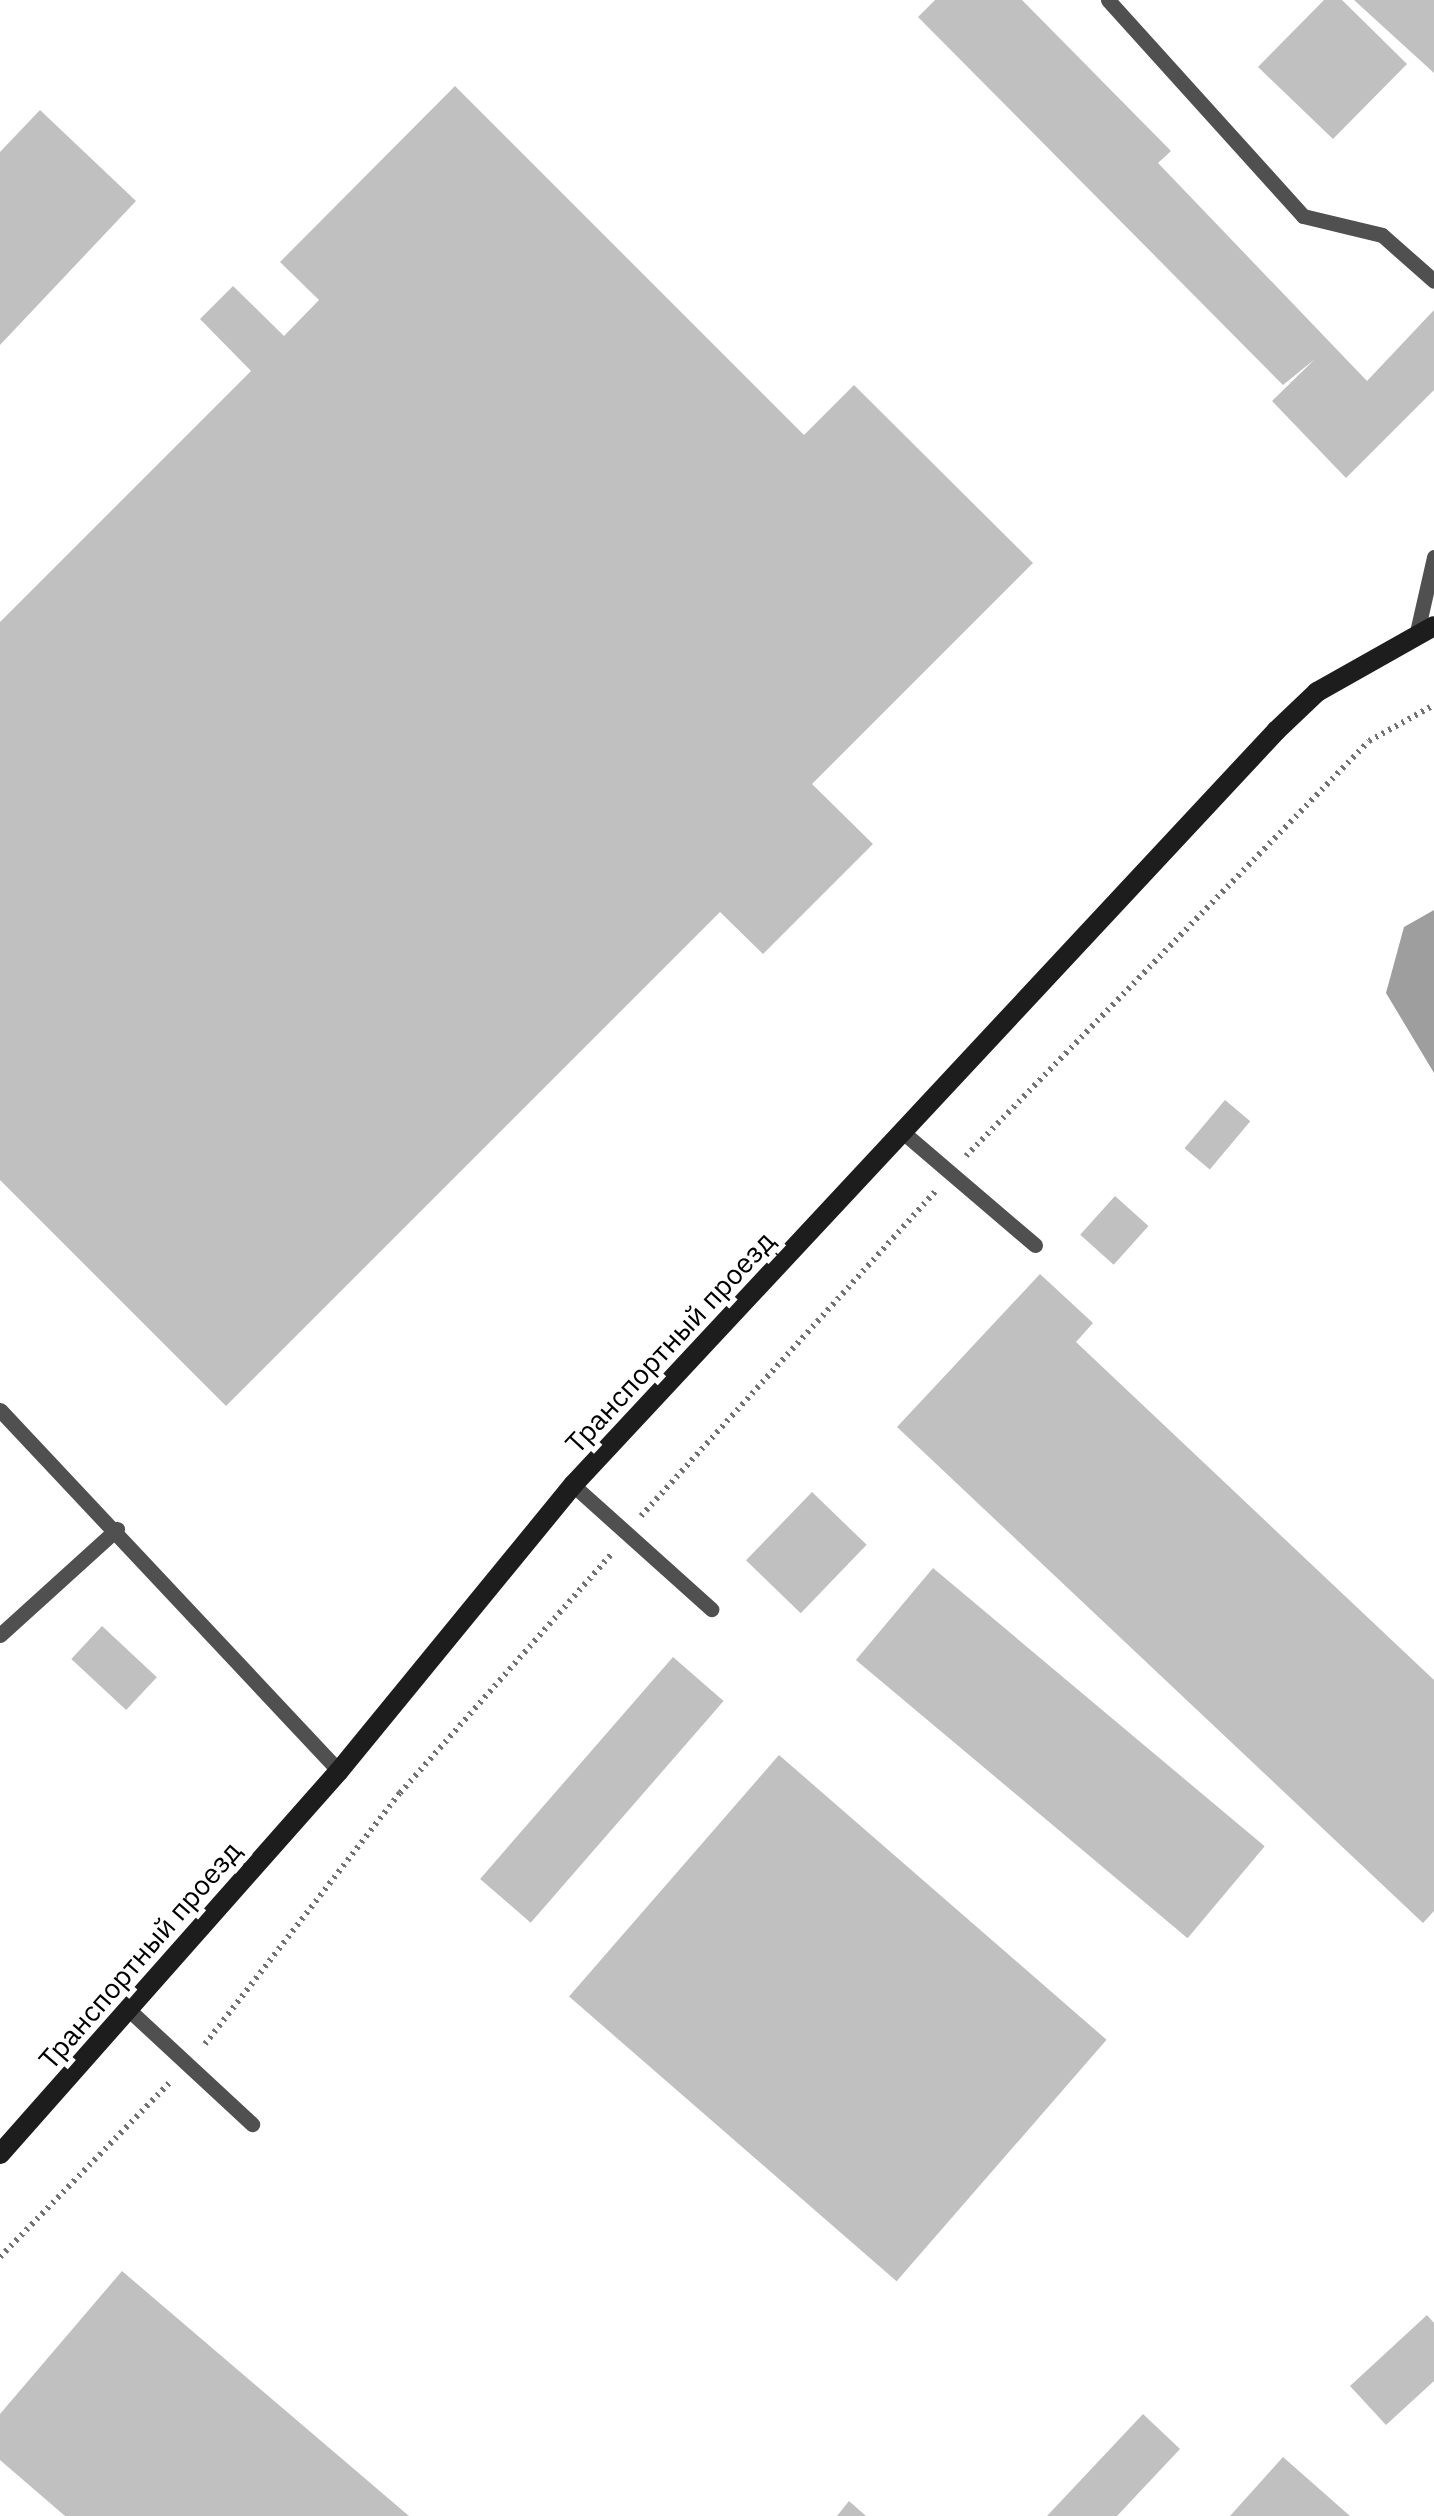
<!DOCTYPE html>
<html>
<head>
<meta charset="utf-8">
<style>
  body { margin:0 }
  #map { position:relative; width:1434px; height:2516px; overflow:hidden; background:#fff; font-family:"IBM Plex Sans",sans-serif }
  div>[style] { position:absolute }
  .water>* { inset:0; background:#9e9e9e }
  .building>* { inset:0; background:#c0c0c0; transform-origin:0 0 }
  .path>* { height:6px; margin-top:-3px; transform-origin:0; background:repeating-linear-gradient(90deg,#727272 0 2.5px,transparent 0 7.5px) }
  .lane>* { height:15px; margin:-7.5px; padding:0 7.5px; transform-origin:7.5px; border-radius:7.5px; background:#505050 }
  .secondary>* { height:20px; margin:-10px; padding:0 10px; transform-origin:10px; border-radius:10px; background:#1d1d1d }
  span { translate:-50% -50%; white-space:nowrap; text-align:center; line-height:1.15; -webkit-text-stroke:10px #fff; paint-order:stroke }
  .street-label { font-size:28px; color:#000 }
</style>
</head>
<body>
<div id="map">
  <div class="water">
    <i style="clip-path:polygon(1434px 910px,1434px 1073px,1386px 993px,1404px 927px)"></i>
  </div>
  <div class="building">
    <i style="clip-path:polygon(935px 0,1022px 0,1171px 151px,1158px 163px,1367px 381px,1434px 310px,1434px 390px,1346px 478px,1272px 401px,1315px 359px,1283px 385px,918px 17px)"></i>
    <i style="clip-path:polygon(1324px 0,1342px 0,1407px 64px,1333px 139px,1258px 67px)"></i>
    <i style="clip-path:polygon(1354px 0,1434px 0,1434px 73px)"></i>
    <i style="clip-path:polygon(455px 86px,804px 435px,854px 385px,1033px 563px,812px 784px,873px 844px,763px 954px,720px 912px,226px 1406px,0 1180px,0 622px,251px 371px,200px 319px,233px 286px,284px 336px,319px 300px,280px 262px)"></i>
    <i style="clip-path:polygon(40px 110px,136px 201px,0 345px,0 152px)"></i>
    <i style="left:1225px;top:1100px;width:33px;height:63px;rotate:40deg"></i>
    <i style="left:1115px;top:1196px;width:45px;height:52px;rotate:42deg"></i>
    <i style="clip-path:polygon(1040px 1274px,1093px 1323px,1076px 1342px,1434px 1680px,1434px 1911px,1423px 1923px,897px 1427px)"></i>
    <i style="left:812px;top:1492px;width:76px;height:95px;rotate:44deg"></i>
    <i style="left:933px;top:1568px;width:433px;height:120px;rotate:40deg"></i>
    <i style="left:102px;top:1626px;width:75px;height:45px;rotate:43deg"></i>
    <i style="left:673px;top:1657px;width:67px;height:294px;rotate:41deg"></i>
    <i style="left:779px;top:1755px;width:434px;height:320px;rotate:41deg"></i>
    <i style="clip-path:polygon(122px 2271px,409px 2516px,65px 2516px,0 2460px,0 2414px)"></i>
    <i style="clip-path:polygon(1427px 2315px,1434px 2323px,1434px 2381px,1386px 2425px,1350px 2386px)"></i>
    <i style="clip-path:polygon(1143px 2414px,1180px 2449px,1117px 2516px,1047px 2516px)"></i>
    <i style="clip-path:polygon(1283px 2457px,1350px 2516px,1230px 2516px)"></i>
    <i style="clip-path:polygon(849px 2501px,866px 2516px,837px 2516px)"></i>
  </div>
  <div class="path">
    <i style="left:966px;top:1156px;width:578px;rotate:-45.84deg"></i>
    <i style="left:1369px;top:741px;width:74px;rotate:-29deg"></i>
    <i style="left:641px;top:1516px;width:438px;rotate:-47.8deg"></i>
    <i style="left:205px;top:2044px;width:318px;rotate:-52.2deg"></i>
    <i style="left:400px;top:1793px;width:320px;rotate:-48.5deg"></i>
    <i style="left:0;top:2257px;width:244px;rotate:-45.8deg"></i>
  </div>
  <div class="lane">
    <i style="left:1108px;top:0;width:291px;rotate:47.9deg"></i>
    <i style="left:1303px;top:216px;width:81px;rotate:13.5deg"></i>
    <i style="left:1382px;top:235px;width:69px;rotate:41.5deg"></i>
    <i style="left:1417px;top:632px;width:77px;rotate:-77.2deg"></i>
    <i style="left:905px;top:1134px;width:171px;rotate:40.5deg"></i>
    <i style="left:0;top:1410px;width:495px;rotate:46.8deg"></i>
    <i style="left:573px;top:1485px;width:186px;rotate:41.9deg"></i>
    <i style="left:0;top:1635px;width:158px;rotate:-42.2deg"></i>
    <i style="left:129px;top:2010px;width:168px;rotate:42.8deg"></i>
  </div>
  <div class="secondary">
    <i style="left:0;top:2154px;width:511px;rotate:-48.49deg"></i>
    <i style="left:339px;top:1771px;width:370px;rotate:-50.7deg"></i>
    <i style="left:573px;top:1485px;width:1031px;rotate:-47deg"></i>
    <i style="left:1276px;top:731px;width:57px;rotate:-43.6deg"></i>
    <i style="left:1317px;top:692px;width:134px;rotate:-29.4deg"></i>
  </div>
  <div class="street-label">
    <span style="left:670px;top:1342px;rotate:-47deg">Транспортный проезд</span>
    <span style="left:140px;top:1955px;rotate:-49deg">Транспортный проезд</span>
  </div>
</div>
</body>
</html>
